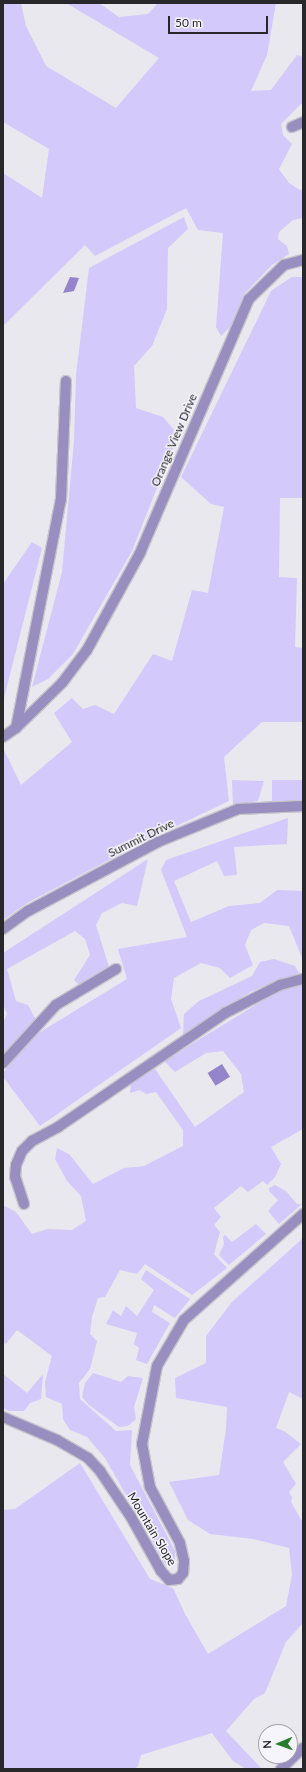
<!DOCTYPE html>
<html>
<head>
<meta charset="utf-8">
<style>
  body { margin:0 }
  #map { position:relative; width:306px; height:1772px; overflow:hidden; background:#e9e8ee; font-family:Lato,sans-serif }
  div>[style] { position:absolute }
  .green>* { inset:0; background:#d3c9fb; transform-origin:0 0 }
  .water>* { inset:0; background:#9484cb; transform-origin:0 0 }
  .roads { filter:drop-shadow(1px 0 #c6c5cb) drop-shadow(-1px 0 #c6c5cb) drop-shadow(0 1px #c6c5cb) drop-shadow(0 -1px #c6c5cb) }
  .minor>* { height:10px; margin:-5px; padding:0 5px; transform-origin:5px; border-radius:5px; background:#988ec0 }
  span { translate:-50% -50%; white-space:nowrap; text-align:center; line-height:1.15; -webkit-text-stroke:3px #f6f5fc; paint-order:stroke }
  .street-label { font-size:12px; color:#28282a }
  .frame { position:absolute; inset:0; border:4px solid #28282a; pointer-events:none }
  .north { position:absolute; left:258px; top:1724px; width:40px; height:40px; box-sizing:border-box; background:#f6f5fc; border:1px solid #a4a3a8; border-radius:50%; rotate:268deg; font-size:11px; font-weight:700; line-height:16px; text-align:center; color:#28282a }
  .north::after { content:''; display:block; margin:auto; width:14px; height:18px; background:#267d2b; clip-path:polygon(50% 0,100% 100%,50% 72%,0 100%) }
  .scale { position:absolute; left:168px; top:16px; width:100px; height:18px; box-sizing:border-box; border:2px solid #28282a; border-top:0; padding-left:5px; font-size:12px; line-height:14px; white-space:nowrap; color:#28282a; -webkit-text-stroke:3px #f6f5fc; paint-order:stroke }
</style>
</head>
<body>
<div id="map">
  <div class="green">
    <i style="clip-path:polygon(3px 3px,21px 3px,26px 26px,46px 66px,116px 108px,159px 58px,66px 3px,99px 3px,119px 17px,148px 14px,158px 3px,276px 3px,267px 55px,251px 91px,271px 90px,297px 55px,303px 57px,303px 102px,281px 124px,283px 135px,292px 144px,279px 169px,289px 183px,300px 190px,303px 189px,303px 218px,293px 220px,279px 232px,278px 239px,287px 246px,289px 254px,272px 265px,244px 294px,231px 326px,221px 336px,216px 327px,223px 233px,198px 230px,186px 208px,95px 256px,85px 245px,3px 326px,3px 173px,42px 198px,49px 149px,3px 122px)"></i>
    <i style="clip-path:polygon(184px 217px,188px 229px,168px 248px,167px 309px,152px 346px,134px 366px,136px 408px,163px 417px,178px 435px,132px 551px,73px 654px,48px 679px,32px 687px,62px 572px,74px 441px,76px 375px,89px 268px)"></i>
    <i style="clip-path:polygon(292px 277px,303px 277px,303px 498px,280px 498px,279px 577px,297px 578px,295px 647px,303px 648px,303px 722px,262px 722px,224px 757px,229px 801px,147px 840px,27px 903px,3px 920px,3px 748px,21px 785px,72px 742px,54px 713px,72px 698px,83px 709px,95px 705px,114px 714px,153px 654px,172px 661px,192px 590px,208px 593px,224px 507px,211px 504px,181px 477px,271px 291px)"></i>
    <i style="clip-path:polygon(32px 542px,42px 548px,3px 702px,3px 584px)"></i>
    <i style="clip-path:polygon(232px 780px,264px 781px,258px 801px,233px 805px)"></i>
    <i style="left:303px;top:780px;width:22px;height:31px;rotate:90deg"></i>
    <i style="clip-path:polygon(288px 818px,287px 844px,234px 847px,237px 875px,224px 876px,217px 861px,174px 881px,191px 922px,229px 906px,260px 903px,277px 890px,303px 891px,303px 960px,289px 926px,264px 923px,251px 930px,245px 945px,253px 965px,230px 978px,220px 968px,201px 963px,174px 978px,171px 999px,181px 1028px,40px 1126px,3px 1077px,3px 1073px,32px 1037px,127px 979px,118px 949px,187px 937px,161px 870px,166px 860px)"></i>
    <i style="clip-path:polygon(148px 859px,137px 906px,122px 903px,102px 913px,96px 925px,109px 967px,79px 985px,74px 980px,90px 955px,85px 939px,75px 931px,7px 969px,16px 1001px,28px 1005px,36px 1020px,3px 1057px,3px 1023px,7px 1014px,3px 1004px,3px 953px)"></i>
    <i style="clip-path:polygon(274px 959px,295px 966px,299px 973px,250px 992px,183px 1036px,184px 1014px,199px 1001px,252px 976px,260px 962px)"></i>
    <i style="clip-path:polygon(303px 984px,303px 1129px,271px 1147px,281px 1164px,275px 1177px,267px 1185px,263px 1181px,248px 1192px,241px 1186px,214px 1208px,221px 1217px,214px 1225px,220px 1232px,214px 1254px,227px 1268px,192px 1295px,145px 1264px,137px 1274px,120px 1270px,105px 1297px,98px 1298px,92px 1317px,90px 1334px,97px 1341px,90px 1369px,79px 1383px,80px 1399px,116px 1431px,132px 1430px,130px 1465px,175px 1551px,175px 1565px,166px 1565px,105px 1458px,87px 1437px,70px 1430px,63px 1419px,62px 1404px,46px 1397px,45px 1382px,52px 1356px,17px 1330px,6px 1344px,3px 1342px,3px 1205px,16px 1212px,32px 1234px,47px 1229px,72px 1230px,86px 1221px,81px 1196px,67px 1181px,55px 1159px,57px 1148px,69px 1154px,93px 1184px,124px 1168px,144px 1166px,183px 1146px,183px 1130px,156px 1092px,146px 1094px,140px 1090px,130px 1093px,131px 1083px,155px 1069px,195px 1127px,244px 1092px,241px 1074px,223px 1051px,206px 1053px,175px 1072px,164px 1061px,280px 990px)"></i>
    <i style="clip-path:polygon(275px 1185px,286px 1191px,297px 1204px,302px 1204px,279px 1224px,268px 1211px,278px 1200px,269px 1191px,269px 1188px)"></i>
    <i style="clip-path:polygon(256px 1224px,266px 1234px,229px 1265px,219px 1255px,224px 1244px,223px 1237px,225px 1235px,232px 1242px)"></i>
    <i style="clip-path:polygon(303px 1238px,303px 1399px,289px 1392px,276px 1428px,284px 1431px,301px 1444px,283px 1462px,296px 1484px,289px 1492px,292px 1497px,291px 1502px,303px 1523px,303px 1623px,286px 1642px,265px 1693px,254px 1699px,226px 1731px,261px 1768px,246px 1769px,233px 1761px,212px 1733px,141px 1755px,138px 1766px,134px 1769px,3px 1769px,3px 1510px,15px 1509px,80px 1463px,150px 1579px,173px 1588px,185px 1614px,208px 1654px,286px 1606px,292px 1575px,289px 1548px,253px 1539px,210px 1534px,188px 1520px,169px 1482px,219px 1475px,226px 1429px,227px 1407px,176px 1398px,175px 1378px,206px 1363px,206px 1336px,232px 1302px)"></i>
    <i style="clip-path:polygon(146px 1270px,190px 1299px,175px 1318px,154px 1305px,152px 1312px,170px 1323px,147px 1364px,136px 1360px,139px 1348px,134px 1344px,137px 1333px,106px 1324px,113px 1310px,121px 1316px,126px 1306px,137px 1316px,154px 1290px,141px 1279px)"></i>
    <i style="clip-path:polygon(93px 1373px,121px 1382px,128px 1376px,143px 1378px,134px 1407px,136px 1419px,128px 1426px,119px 1427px,89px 1405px,82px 1397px,85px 1383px)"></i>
    <i style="clip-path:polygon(3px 1374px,27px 1393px,43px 1374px,41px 1399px,30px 1403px,24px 1411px,9px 1411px,3px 1408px)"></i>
  </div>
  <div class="water">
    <i style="clip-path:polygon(70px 277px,79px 278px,74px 291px,63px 293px)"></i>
    <i style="left:222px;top:1064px;width:15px;height:17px;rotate:58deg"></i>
  </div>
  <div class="roads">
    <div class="minor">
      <i style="left:292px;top:127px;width:12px;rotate:-24deg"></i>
      <i style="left:16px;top:728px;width:233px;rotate:-78.9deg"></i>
      <i style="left:61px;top:499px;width:118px;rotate:-87.6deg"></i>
      <i style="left:3px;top:737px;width:16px;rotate:-35deg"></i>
      <i style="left:16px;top:728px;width:64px;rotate:-44.4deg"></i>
      <i style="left:62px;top:683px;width:41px;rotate:-52.9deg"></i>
      <i style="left:87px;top:650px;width:111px;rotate:-61.3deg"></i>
      <i style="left:140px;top:553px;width:276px;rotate:-66.8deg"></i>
      <i style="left:249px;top:299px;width:49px;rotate:-44.2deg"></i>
      <i style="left:284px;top:265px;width:20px;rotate:-15deg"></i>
      <i style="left:3px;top:929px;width:31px;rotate:-36deg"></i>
      <i style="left:28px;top:911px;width:147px;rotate:-28deg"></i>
      <i style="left:158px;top:842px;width:87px;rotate:-22.4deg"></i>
      <i style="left:238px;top:809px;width:65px;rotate:-2.6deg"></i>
      <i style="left:3px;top:1063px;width:79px;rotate:-47.6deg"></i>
      <i style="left:56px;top:1005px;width:70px;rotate:-31deg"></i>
      <i style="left:24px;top:1204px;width:28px;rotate:-108deg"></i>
      <i style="left:15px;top:1177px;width:12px;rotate:-85deg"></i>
      <i style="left:16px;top:1165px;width:15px;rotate:-67deg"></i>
      <i style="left:22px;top:1151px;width:14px;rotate:-45deg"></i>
      <i style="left:32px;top:1141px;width:30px;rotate:-28deg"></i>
      <i style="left:58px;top:1127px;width:202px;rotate:-34.3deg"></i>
      <i style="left:225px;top:1013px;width:62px;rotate:-27deg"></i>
      <i style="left:280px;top:985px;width:24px;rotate:-15deg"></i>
      <i style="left:3px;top:1417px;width:59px;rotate:23.1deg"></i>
      <i style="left:57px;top:1440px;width:36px;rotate:30deg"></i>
      <i style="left:88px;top:1458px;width:18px;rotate:47deg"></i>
      <i style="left:100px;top:1471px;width:55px;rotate:56deg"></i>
      <i style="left:131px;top:1517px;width:62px;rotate:60.9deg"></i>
      <i style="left:161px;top:1571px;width:12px;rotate:48deg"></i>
      <i style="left:169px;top:1580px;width:9px;rotate:-6deg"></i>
      <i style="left:178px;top:1579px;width:8px;rotate:-50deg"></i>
      <i style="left:183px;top:1573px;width:12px;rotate:-85deg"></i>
      <i style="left:184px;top:1561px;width:18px;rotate:-103deg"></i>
      <i style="left:180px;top:1543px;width:64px;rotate:-118.2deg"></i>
      <i style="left:150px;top:1487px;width:44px;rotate:-100.5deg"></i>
      <i style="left:142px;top:1444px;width:79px;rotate:-79.1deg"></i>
      <i style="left:157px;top:1366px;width:53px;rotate:-59.6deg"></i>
      <i style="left:184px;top:1320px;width:159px;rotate:-41.7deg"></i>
      <i style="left:281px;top:1769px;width:30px;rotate:-44deg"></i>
    </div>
  </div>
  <div class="street-label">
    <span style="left:174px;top:440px;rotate:-67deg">Orange View Drive</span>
    <span style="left:141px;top:838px;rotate:-26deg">Summit Drive</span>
    <span style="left:152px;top:1529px;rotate:59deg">Mountain Slope</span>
  </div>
  <div class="frame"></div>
  <div class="north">N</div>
  <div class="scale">50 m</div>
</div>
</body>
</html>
